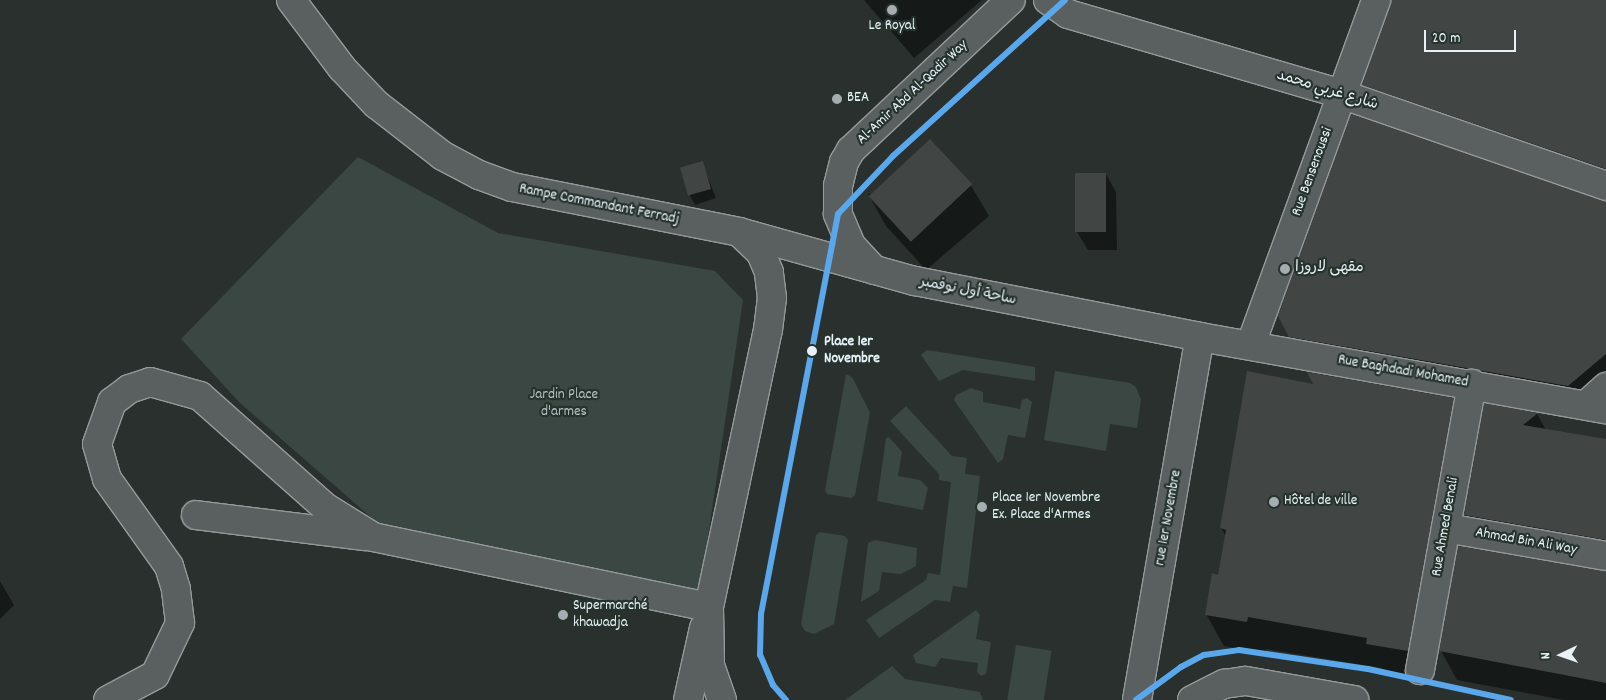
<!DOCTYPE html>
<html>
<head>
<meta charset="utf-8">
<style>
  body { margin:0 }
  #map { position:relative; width:1606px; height:700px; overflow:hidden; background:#29302d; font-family:Dekko,"Playpen Sans Arabic",sans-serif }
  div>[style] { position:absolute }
  .green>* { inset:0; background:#3b4743; transform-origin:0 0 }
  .shadow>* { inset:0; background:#0007 }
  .building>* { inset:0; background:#414644; transform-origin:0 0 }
  .roads { filter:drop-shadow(1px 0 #959a9a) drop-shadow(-1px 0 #959a9a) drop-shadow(0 1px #959a9a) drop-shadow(0 -1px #959a9a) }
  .minor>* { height:28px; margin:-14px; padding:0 14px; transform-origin:14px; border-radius:14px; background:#5a6060 }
  .secondary>* { height:28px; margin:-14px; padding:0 14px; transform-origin:14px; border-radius:14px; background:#5a6060 }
  .primary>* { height:28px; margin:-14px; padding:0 14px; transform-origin:14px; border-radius:14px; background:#5a6060 }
  .tram-1>* { height:6px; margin:-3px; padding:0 3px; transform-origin:3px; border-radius:3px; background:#5aa8eb }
  .dots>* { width:14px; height:14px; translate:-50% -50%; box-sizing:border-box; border:2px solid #26332d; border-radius:50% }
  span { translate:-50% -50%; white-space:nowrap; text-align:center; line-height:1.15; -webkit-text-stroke:4.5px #26332d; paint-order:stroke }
  .poi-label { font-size:15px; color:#e8f1f8 }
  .left { translate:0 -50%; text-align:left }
  .street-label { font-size:15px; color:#e8f1f8 }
  .stop-label { font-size:15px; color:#e8f1f8; font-weight:700 }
  .park-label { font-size:15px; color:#b5bfc3 }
  .north { position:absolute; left:1536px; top:630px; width:50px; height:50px; -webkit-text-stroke:4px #26332d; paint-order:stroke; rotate:267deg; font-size:14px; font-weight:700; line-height:20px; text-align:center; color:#e8f1f8 }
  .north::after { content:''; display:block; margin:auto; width:18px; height:22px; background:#e8f1f8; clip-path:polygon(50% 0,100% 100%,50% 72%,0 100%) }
  .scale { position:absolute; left:1424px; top:30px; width:92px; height:22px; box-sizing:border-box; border:2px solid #e8f1f8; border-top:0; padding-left:6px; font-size:15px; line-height:18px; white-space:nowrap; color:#e8f1f8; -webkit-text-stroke:4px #26332d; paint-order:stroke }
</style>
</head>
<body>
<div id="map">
  <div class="green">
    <i style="clip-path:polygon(358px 157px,498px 233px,715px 271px,743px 300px,700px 591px,381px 526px,240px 403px,181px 339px)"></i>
    <i style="clip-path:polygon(927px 350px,1035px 367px,1035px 381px,963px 370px,939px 381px,921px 355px)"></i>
    <i style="clip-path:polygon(1055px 371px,1130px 383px,1136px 387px,1141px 400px,1137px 428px,1110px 424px,1106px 451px,1044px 440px)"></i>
    <i style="clip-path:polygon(846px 374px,852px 377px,870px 413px,855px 495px,851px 498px,827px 494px,825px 490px)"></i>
    <i style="clip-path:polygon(971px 388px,983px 392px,983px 402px,1020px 409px,1022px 400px,1027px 398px,1032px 402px,1025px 438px,1008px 435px,1003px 459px,998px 463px,954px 400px,956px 395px)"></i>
    <i style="clip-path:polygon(906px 406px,952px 456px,967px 458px,965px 474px,980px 476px,967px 588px,953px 586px,950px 602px,935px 600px,879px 638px,866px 620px,926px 580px,928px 573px,940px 575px,951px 482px,939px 480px,939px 474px,890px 421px)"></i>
    <i style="clip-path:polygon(889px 437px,902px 452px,898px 476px,920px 480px,928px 488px,923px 510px,877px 501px,886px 438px)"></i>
    <i style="clip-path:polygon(820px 532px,845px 536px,848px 540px,834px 624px,814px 634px,805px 631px,801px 624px,816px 535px)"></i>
    <i style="clip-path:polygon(875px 540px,917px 548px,916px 566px,901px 574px,882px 572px,879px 591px,861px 602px,868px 543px)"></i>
    <i style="clip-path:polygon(976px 610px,980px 615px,976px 639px,991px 642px,986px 674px,981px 676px,977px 672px,978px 663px,941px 658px,935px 667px,916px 663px,913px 655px)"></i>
    <i style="left:1016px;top:645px;width:36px;height:56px;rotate:9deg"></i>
    <i style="clip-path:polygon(892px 666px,905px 679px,980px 692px,983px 700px,845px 700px)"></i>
  </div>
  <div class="shadow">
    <i style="clip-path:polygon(864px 0,982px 0,914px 58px)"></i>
    <i style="clip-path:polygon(1391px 0,1606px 0,1606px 194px,1382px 117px,1363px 85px,1392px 5px)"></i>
    <i style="clip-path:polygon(702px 163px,716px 198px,695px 205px,690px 196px)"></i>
    <i style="clip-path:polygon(1106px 174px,1116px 192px,1117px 250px,1088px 250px,1077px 232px)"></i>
    <i style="clip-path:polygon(970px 184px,989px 216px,926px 270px,886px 226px,868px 194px)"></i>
    <i style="clip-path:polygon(1606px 201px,1606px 401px,1309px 369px,1290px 336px)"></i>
    <i style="clip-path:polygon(1315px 385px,1453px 399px,1471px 431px,1426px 683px,1386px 676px,1382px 668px,1266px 649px,1265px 654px,1224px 646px,1206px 614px,1219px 576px,1226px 536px,1221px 528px)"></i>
    <i style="clip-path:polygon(1485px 405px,1537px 414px,1546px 430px,1606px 441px,1606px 566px,1482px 544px,1465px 515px)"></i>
    <i style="clip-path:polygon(1606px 572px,1606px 700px,1564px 700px,1457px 680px,1441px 651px)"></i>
    <i style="clip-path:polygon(0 581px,14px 605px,0 619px)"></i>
  </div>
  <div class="building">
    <i style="clip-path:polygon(1391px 0,1606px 0,1606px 169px,1362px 85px)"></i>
    <i style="clip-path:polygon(1351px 114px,1606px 201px,1606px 354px,1568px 386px,1289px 337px,1278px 316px)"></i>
    <i style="left:930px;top:139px;width:62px;height:84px;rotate:47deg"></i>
    <i style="left:703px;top:161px;width:29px;height:24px;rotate:74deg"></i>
    <i style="left:1075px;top:173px;width:31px;height:59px"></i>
    <i style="clip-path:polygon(1247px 371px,1313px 384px,1307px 372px,1454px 398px,1408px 651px,1366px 644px,1367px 638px,1248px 617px,1247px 622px,1205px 615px,1212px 573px,1218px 575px,1226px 530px,1220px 528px)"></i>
    <i style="clip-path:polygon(1484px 403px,1538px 413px,1523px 425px,1606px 439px,1606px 540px,1464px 515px)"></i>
    <i style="clip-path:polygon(1458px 546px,1606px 571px,1606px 683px,1439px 651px)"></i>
  </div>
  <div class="roads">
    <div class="minor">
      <i style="left:1048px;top:0;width:24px;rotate:35deg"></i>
      <i style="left:1068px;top:14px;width:284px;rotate:16.3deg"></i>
      <i style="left:1341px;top:94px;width:281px;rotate:19.1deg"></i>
      <i style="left:1251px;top:344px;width:366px;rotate:-70deg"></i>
      <i style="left:1586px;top:405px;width:27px;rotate:-42deg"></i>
      <i style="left:196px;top:515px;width:170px;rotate:7.1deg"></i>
      <i style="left:1446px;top:528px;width:162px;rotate:9.9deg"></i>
      <i style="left:1420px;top:670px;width:291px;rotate:-79.7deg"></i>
      <i style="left:108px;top:700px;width:53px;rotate:-28deg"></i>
      <i style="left:155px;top:675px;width:58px;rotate:-64.3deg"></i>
      <i style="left:180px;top:623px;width:34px;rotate:-97deg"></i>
      <i style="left:176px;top:589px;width:24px;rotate:-107deg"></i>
      <i style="left:169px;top:566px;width:107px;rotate:-125.5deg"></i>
      <i style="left:107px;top:479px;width:36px;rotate:-106deg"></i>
      <i style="left:97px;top:444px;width:45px;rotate:-70.3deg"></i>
      <i style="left:112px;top:402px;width:21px;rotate:-37deg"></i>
      <i style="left:129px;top:389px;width:22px;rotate:-18deg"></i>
      <i style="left:150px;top:382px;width:52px;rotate:15.6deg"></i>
      <i style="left:200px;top:396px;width:167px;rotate:41.6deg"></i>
      <i style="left:325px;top:507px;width:57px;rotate:32deg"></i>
      <i style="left:373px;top:537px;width:343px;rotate:11.8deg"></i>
    </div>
    <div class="secondary">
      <i style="left:874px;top:270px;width:34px;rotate:-133deg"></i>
      <i style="left:851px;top:245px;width:34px;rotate:-113deg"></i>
      <i style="left:838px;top:214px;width:28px;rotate:-90deg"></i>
      <i style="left:838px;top:186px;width:25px;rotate:-76deg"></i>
      <i style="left:844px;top:162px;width:14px;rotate:-60deg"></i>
      <i style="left:851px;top:150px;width:219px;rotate:-43.2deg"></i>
      <i style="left:688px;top:700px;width:74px;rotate:-77.5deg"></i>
    </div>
    <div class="primary">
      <i style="left:291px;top:0;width:85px;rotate:53.1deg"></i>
      <i style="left:342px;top:68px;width:50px;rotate:46.6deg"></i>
      <i style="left:376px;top:104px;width:85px;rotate:37.8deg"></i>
      <i style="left:443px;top:156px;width:41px;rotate:27.8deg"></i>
      <i style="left:479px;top:175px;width:35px;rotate:20deg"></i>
      <i style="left:512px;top:187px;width:231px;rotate:11.2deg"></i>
      <i style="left:739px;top:232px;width:183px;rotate:15.6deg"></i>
      <i style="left:915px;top:281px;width:290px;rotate:11.1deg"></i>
      <i style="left:1200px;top:337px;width:412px;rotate:10.1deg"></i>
      <i style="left:722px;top:700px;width:37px;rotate:-109deg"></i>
      <i style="left:710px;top:665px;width:58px;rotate:-91deg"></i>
      <i style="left:709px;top:607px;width:283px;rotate:-78deg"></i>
      <i style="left:768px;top:330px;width:32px;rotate:-83deg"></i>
      <i style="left:772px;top:298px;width:26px;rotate:-97deg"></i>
      <i style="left:769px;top:272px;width:21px;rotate:-113deg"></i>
      <i style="left:761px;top:253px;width:30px;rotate:-136deg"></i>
      <i style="left:1137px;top:700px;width:368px;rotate:-80.2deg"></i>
      <i style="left:1192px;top:700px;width:36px;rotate:-27deg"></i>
      <i style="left:1224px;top:684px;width:22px;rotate:-8deg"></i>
      <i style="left:1246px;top:681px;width:110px;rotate:10deg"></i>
    </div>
  </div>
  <div class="tram-1">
    <i style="left:786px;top:700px;width:20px;rotate:-131deg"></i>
    <i style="left:773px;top:685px;width:33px;rotate:-113deg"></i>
    <i style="left:760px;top:655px;width:41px;rotate:-88.6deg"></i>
    <i style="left:761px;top:614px;width:407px;rotate:-79.1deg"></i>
    <i style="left:838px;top:214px;width:80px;rotate:-46.5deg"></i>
    <i style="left:893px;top:156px;width:232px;rotate:-42.2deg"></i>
    <i style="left:1136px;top:700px;width:56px;rotate:-36.3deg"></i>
    <i style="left:1181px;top:667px;width:26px;rotate:-28deg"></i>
    <i style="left:1204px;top:655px;width:35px;rotate:-8deg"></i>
    <i style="left:1239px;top:650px;width:130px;rotate:8.4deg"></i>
    <i style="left:1368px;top:669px;width:146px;rotate:12.2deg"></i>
  </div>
  <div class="dots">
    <i style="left:892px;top:10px;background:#a5adb1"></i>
    <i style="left:837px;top:99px;background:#a5adb1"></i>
    <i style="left:1285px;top:269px;background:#a5adb1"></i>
    <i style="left:812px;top:351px;background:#e8f1f8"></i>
    <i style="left:1274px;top:502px;background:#a5adb1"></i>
    <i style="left:982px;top:507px;background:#a5adb1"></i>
    <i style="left:563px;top:615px;background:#a5adb1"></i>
  </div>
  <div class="poi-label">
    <span style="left:892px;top:27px">Le Royal</span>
    <span class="left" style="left:847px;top:99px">BEA</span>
    <span class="left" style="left:1295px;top:269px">مقهى لاروزا</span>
    <span class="left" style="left:992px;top:507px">Place 1er Novembre<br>Ex. Place d'Armes</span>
    <span class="left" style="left:1284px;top:502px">Hôtel de ville</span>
    <span class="left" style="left:573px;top:615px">Supermarché<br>khawadja</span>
  </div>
  <div class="street-label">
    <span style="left:1327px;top:91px;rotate:17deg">شارع غربي محمد</span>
    <span style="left:913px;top:93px;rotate:-43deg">Al-Amir Abd Al-Qadir Way</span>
    <span style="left:1313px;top:172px;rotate:-70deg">Rue Bensenoussi</span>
    <span style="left:599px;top:205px;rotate:11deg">Rampe Commandant Ferradj</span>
    <span style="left:968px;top:292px;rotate:11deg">ساحة أول نوفمبر</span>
    <span style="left:1403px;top:372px;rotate:10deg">Rue Baghdadi Mohamed</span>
    <span style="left:1169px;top:518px;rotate:-80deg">rue 1er Novembre</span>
    <span style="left:1446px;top:527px;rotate:-80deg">Rue Ahmed Benali</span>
    <span style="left:1526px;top:542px;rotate:10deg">Ahmad Bin Ali Way</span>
  </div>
  <div class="stop-label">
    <span class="left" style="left:824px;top:351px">Place 1er<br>Novembre</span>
  </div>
  <div class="park-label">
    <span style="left:564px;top:404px">Jardin Place<br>d'armes</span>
  </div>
  <div class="north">N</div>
  <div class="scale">20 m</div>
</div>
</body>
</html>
